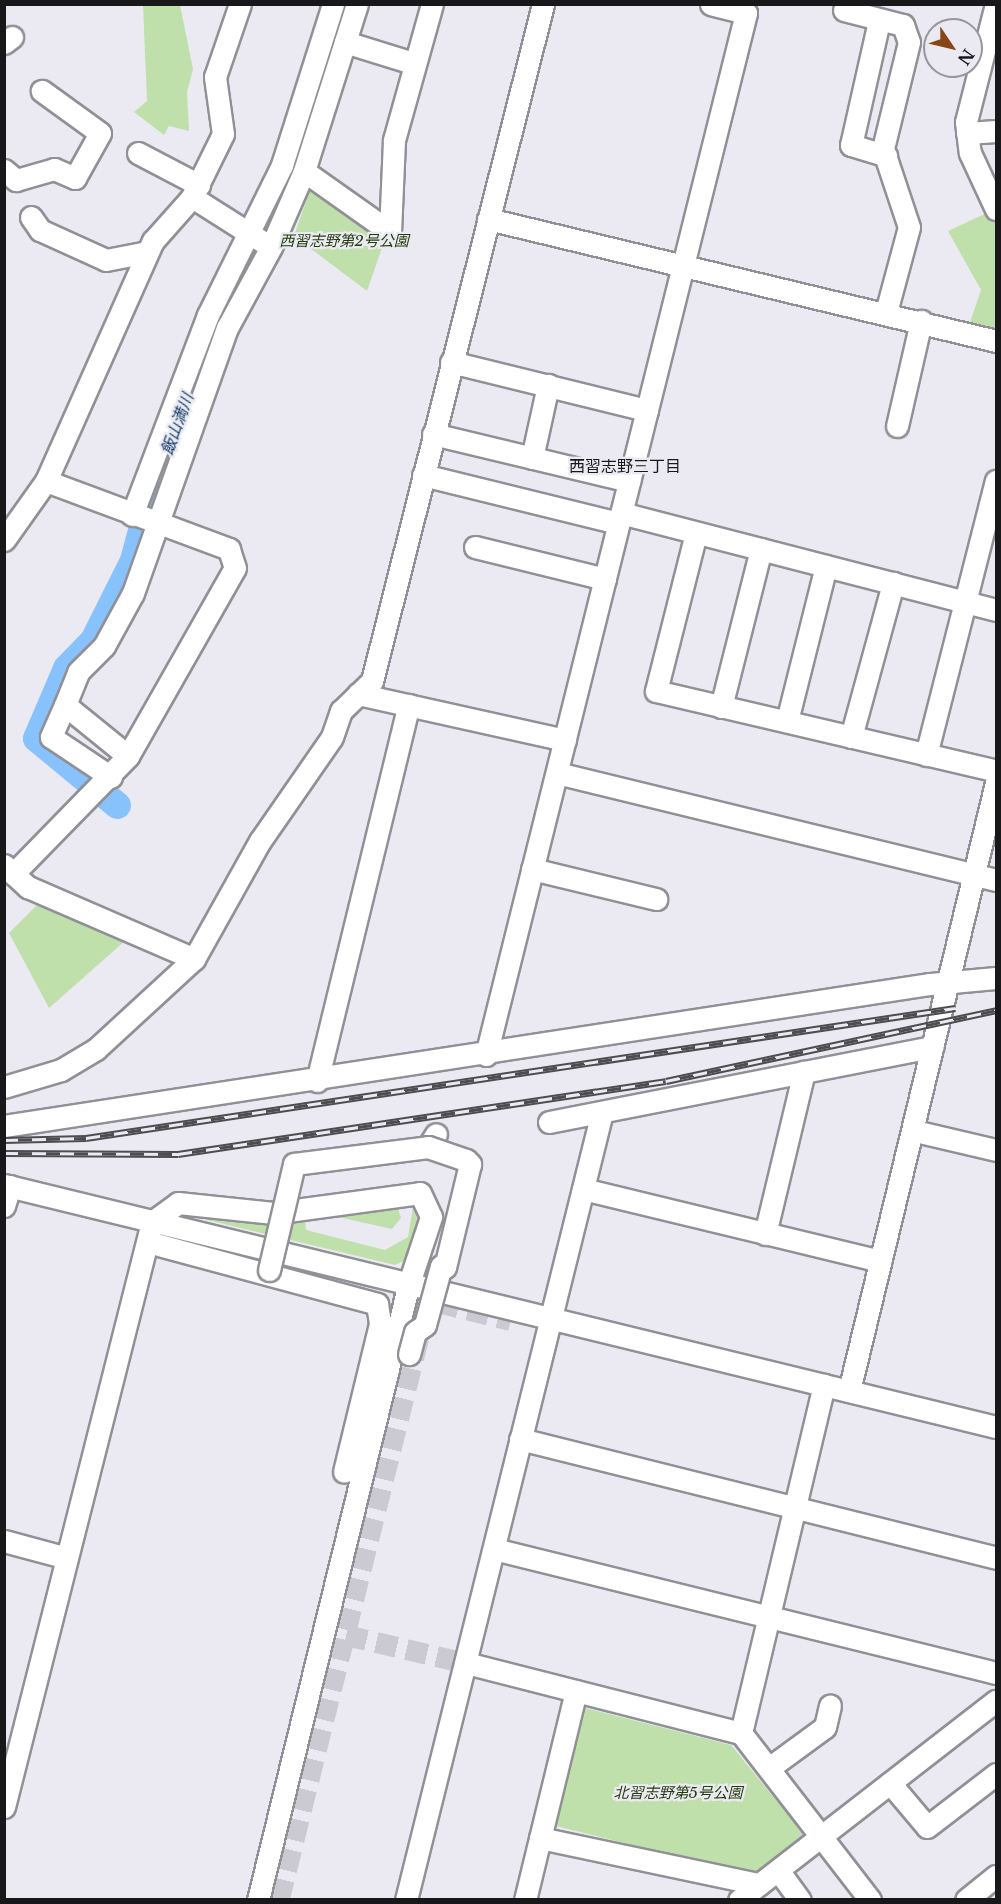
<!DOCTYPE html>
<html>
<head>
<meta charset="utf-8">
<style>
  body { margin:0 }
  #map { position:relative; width:1001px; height:1904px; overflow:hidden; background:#ebeaf2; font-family:"Libre Baskerville","Noto Sans JP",serif }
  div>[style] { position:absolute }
  .green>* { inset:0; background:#bfe0ab }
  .river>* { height:27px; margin:-13.5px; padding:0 13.5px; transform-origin:13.5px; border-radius:13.5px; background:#87c2fd }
  .minor-tunnel>* { height:21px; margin-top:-10.5px; transform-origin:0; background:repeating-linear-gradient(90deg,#cbcad2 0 21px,transparent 0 31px) }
  .roads { filter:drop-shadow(2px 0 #909096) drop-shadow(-2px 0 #909096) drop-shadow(0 2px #909096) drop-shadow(0 -2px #909096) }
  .minor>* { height:21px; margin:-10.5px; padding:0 10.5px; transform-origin:10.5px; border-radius:10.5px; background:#fff }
  .rail>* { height:7px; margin-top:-3.5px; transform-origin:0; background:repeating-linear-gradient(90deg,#ebeaf2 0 14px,#4d4d50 0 28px); box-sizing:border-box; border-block:2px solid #4d4d50 }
  .bridges { filter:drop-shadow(2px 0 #909096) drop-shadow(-2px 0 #909096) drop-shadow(0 2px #909096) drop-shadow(0 -2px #909096) }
  .minor-bridge>* { height:21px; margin:-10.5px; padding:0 10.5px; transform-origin:10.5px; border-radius:10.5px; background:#fff }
  span { translate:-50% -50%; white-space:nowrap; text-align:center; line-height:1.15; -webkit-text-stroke:4.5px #ebeaf2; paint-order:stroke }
  .park-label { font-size:15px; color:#233e0d; font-style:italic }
  .water-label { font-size:16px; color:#174067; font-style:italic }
  .neighbourhood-label { font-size:16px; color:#18181a }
  .frame { position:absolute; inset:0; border:6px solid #18181a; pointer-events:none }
  .north { position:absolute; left:923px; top:18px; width:60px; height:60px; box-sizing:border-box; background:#ebeaf2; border:2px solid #97969c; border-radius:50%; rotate:125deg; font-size:16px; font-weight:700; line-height:24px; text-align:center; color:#18181a }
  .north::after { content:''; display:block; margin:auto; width:21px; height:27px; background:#884516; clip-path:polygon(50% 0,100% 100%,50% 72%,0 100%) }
</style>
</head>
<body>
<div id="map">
  <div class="green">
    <i style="clip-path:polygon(143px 5px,180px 5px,193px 69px,187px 92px,189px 131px,169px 126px,164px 135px,134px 112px,147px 101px)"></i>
    <i style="clip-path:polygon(317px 189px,385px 239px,367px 291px,294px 236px,310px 190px)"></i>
    <i style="clip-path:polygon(991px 211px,996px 222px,996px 333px,969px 325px,981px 290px,948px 231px)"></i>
    <i style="clip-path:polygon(39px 903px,126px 940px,49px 1008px,9px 933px)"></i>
    <i style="clip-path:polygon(397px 1205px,401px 1218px,392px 1229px,329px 1215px)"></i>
    <i style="clip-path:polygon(413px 1207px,419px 1224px,408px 1259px,395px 1265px,195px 1217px,196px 1211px,305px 1218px,306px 1230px,385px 1250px,408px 1237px)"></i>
    <i style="clip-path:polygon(581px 1707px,731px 1745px,807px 1838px,757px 1876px,556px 1826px,552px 1818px)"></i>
  </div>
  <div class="river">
    <i style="left:219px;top:314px;width:83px;rotate:-59.7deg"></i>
    <i style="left:261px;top:242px;width:106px;rotate:-69deg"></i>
    <i style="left:117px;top:805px;width:105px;rotate:-140.4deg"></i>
    <i style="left:36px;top:738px;width:76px;rotate:-66.8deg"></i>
    <i style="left:66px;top:668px;width:39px;rotate:-46deg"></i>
    <i style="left:93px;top:640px;width:89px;rotate:-63.4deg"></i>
    <i style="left:133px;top:560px;width:69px;rotate:-75deg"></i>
  </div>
  <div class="minor-tunnel">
    <i style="left:346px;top:1635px;width:123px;rotate:13.1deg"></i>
    <i style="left:279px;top:1900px;width:606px;rotate:-76.06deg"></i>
    <i style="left:425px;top:1312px;width:16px;rotate:-38deg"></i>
    <i style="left:438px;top:1302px;width:75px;rotate:13.9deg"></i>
  </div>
  <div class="roads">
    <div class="minor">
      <i style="left:996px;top:4px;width:122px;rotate:104.3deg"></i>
      <i style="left:966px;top:122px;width:31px;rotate:83deg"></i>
      <i style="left:970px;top:153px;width:62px;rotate:65.1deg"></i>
      <i style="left:844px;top:10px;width:61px;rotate:14.3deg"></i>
      <i style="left:903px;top:25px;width:18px;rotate:71deg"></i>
      <i style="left:909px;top:42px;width:110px;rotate:103.7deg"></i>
      <i style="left:883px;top:149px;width:82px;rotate:71.6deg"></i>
      <i style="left:909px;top:227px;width:88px;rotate:105.1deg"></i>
      <i style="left:879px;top:21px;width:127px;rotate:102.7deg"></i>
      <i style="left:851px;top:145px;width:37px;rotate:17deg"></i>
      <i style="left:345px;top:42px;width:71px;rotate:17.2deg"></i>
      <i style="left:4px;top:43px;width:10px;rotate:-37deg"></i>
      <i style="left:967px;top:133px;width:29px;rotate:-4deg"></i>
      <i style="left:138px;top:153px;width:69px;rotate:27.7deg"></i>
      <i style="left:4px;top:170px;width:16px;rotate:40deg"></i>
      <i style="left:16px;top:180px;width:40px;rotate:-16deg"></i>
      <i style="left:54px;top:169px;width:23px;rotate:23deg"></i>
      <i style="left:75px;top:178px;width:51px;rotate:-60.9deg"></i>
      <i style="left:100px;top:133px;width:72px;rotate:-144.1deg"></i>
      <i style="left:304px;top:171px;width:105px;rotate:35.3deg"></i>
      <i style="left:390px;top:232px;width:92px;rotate:-87.5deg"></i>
      <i style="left:394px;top:140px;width:141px;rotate:-74.4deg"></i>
      <i style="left:192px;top:197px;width:84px;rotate:32.4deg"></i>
      <i style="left:31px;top:217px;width:16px;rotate:55deg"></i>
      <i style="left:40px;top:230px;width:72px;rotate:24.4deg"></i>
      <i style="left:106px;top:260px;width:42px;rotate:-11deg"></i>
      <i style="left:488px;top:219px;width:522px;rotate:13.5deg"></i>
      <i style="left:451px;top:362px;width:202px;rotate:13.8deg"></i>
      <i style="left:897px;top:426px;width:108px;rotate:-77.1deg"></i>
      <i style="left:433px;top:434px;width:202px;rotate:13.5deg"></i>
      <i style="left:532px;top:458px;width:75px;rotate:-77.6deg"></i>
      <i style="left:423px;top:475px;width:201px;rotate:13.8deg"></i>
      <i style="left:621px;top:513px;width:387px;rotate:14.5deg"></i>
      <i style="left:132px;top:515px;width:214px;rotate:-69.2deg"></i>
      <i style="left:208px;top:315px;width:167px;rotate:-63.7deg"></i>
      <i style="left:282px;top:165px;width:169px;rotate:-72.4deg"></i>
      <i style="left:696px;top:533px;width:163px;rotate:104.2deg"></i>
      <i style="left:656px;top:691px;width:349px;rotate:13.2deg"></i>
      <i style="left:4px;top:540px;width:72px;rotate:-54.6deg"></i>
      <i style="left:475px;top:547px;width:134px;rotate:13.8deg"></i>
      <i style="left:358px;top:694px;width:212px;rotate:12.5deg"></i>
      <i style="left:65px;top:705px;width:35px;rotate:114deg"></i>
      <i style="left:51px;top:737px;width:72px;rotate:33.7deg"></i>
      <i style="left:721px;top:707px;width:163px;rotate:-75.8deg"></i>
      <i style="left:787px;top:721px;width:160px;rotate:-75.9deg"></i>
      <i style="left:851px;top:737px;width:160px;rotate:-74.7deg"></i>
      <i style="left:926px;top:755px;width:283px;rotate:-75.7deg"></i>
      <i style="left:128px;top:756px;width:81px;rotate:-141deg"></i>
      <i style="left:65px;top:705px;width:35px;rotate:-68deg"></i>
      <i style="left:78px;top:672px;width:37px;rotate:-45deg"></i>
      <i style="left:104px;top:646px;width:60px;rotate:-61.3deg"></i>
      <i style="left:133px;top:593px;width:281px;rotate:-70.5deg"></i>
      <i style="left:227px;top:328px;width:92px;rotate:-61.5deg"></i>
      <i style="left:271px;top:247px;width:83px;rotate:-66.5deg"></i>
      <i style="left:304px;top:171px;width:175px;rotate:-72.4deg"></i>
      <i style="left:557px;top:773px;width:452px;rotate:13.7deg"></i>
      <i style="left:4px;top:865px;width:33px;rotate:43deg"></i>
      <i style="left:28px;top:887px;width:181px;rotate:23.4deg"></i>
      <i style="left:532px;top:869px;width:128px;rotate:13.6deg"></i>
      <i style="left:13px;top:874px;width:165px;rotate:-45.7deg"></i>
      <i style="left:128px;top:756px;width:216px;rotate:-60.4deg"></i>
      <i style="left:235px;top:568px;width:20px;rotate:-108deg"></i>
      <i style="left:229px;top:549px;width:195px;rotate:-159.6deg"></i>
      <i style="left:46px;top:481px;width:263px;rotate:-66deg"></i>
      <i style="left:153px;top:241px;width:59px;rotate:-48.4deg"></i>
      <i style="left:192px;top:197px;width:70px;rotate:-63.8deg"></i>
      <i style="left:223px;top:134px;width:58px;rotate:-98deg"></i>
      <i style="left:215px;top:77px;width:77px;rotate:-71.1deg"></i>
      <i style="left:486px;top:1055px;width:1074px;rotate:-75.99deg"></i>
      <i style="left:746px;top:13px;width:36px;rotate:-166deg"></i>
      <i style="left:317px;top:1081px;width:387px;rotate:-76.3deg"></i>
      <i style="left:4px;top:1087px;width:59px;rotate:-16.6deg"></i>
      <i style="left:61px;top:1070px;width:41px;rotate:-31deg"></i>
      <i style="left:96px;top:1049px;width:133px;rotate:-42.6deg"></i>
      <i style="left:194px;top:959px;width:135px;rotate:-60.8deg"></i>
      <i style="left:260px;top:841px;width:126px;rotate:-55.3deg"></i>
      <i style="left:332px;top:737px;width:28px;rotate:-71deg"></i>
      <i style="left:341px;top:711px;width:43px;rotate:-44.1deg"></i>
      <i style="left:372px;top:681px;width:698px;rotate:-75.82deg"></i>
      <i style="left:549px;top:1122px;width:391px;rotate:-11.1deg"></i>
      <i style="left:4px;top:1126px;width:937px;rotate:-8.72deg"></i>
      <i style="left:930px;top:984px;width:66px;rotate:-5.2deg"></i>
      <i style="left:915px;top:1131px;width:83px;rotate:13.2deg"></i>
      <i style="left:428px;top:1147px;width:15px;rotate:-58deg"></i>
      <i style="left:4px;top:1185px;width:1021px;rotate:13.71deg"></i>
      <i style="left:583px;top:1189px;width:306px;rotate:13.6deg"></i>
      <i style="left:4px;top:1206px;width:21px;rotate:-73deg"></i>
      <i style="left:765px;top:1234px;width:167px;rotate:-76.5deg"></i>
      <i style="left:159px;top:1245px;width:226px;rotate:15.1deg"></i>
      <i style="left:377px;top:1304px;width:20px;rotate:81deg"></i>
      <i style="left:380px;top:1324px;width:152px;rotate:103.7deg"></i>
      <i style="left:849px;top:1391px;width:626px;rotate:-76.41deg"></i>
      <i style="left:520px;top:1439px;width:491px;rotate:14deg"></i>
      <i style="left:4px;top:1541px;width:65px;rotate:15.1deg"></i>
      <i style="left:494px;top:1549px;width:517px;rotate:13.87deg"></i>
      <i style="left:466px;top:1663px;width:284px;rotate:14.3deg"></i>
      <i style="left:741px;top:1733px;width:211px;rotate:52.3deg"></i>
      <i style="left:741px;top:1733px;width:358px;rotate:-76.6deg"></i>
      <i style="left:769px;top:1768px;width:69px;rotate:-36.2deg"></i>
      <i style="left:825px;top:1727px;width:22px;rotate:-77deg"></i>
      <i style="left:890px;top:1783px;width:57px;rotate:49.9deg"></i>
      <i style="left:927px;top:1827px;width:87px;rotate:-37.5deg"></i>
      <i style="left:4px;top:1807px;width:603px;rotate:-75.8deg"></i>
      <i style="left:152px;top:1222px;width:32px;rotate:-36deg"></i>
      <i style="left:178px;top:1203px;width:96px;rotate:6deg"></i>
      <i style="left:273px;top:1213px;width:148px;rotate:-7.7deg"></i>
      <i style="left:420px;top:1193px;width:26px;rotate:65deg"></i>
      <i style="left:431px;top:1217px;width:70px;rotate:108.4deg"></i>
      <i style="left:409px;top:1283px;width:635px;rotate:103.75deg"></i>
      <i style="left:540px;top:1838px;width:224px;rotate:11.9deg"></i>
      <i style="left:778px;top:1870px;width:37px;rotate:54deg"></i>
      <i style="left:406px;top:1900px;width:812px;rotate:-76.03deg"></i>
      <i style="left:525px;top:1900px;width:215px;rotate:-76.3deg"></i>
      <i style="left:739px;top:1900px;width:325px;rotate:-37.8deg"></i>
      <i style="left:966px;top:1900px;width:38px;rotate:-39deg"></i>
    </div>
  </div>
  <div class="rail">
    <i style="left:4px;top:1140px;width:82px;rotate:-1.4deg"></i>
    <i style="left:86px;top:1138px;width:879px;rotate:-8.51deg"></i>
    <i style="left:4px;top:1153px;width:174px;rotate:0.3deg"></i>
    <i style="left:178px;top:1154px;width:493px;rotate:-8.5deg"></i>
    <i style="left:666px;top:1081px;width:338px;rotate:-12.1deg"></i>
  </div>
  <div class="bridges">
    <div class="minor-bridge">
      <i style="left:269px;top:1270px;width:109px;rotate:-76.7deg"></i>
      <i style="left:294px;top:1164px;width:135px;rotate:-7.2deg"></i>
      <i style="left:428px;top:1147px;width:40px;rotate:18.9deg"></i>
      <i style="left:466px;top:1160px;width:6px;rotate:45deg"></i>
      <i style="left:470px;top:1164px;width:106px;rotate:103.6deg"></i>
      <i style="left:445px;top:1267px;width:4px;rotate:-166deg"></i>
      <i style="left:441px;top:1266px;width:61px;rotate:105.2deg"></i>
      <i style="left:425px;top:1325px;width:12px;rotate:145deg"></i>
      <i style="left:415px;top:1332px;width:23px;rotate:105deg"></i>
    </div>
  </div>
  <div class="park-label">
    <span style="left:344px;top:241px">西習志野第2号公園</span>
    <span style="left:678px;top:1793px">北習志野第5号公園</span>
  </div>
  <div class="water-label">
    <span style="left:177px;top:424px;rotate:-70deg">飯山満川</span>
  </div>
  <div class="neighbourhood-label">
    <span style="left:625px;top:466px">西習志野三丁目</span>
  </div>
  <div class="frame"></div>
  <div class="north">N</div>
</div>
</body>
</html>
